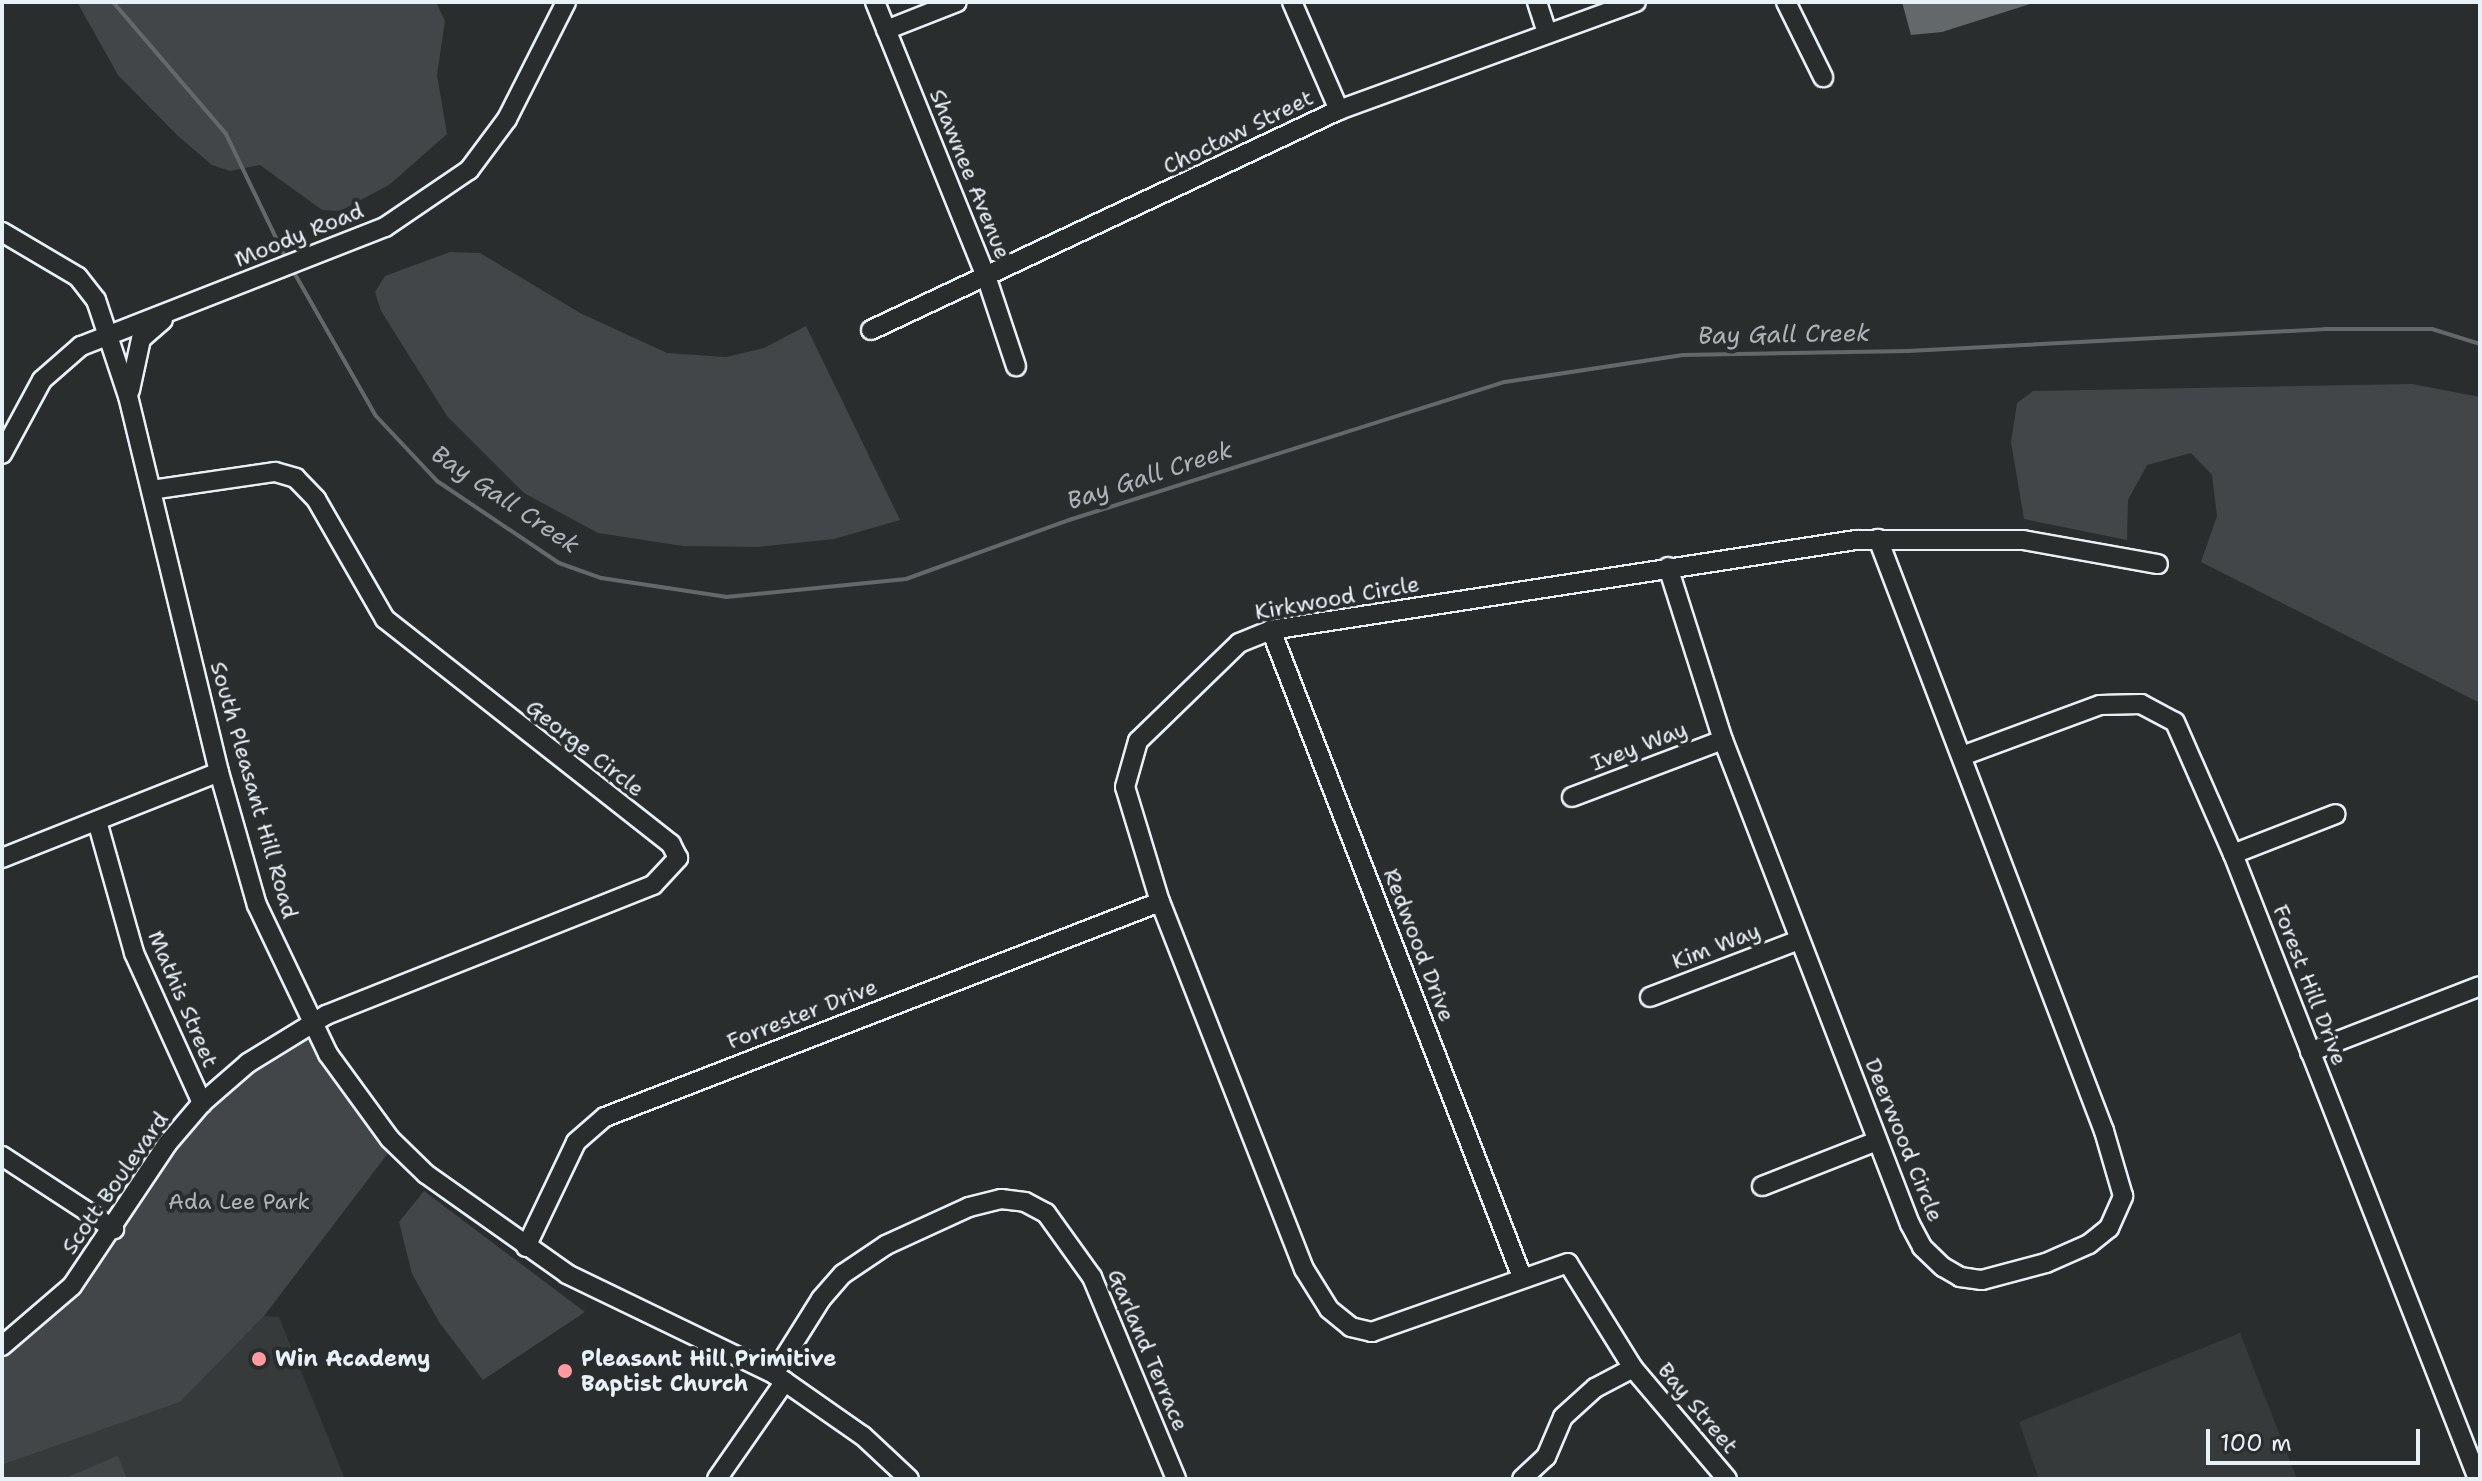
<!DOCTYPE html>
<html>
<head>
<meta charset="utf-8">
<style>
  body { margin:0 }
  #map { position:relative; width:2482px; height:1481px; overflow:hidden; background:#2a2d2e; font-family:"Shantell Sans",sans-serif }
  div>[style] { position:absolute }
  .built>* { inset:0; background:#363a3b }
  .green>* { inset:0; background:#424648 }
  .water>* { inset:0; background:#63686b }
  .stream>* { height:4px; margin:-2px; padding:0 2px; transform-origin:2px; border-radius:2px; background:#63686b }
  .roads { filter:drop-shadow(2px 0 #e8f1f8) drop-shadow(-2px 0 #e8f1f8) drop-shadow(0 2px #e8f1f8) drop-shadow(0 -2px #e8f1f8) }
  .minor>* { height:18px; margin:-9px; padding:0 9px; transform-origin:9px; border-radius:9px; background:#2a2d2e }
  .dots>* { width:22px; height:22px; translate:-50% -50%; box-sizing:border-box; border:4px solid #2a2d2e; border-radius:50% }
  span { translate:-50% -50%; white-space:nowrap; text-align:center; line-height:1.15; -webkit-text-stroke:8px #2a2d2e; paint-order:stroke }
  .street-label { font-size:22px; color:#e8f1f8 }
  .park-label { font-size:22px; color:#aeb5ba }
  .poi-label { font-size:22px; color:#e8f1f8; font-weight:700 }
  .left { translate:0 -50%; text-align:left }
  .water-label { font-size:24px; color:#acb3b9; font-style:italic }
  .frame { position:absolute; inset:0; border:4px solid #e8f1f8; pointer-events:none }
  .scale { position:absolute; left:2206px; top:1429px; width:214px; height:36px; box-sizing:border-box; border:4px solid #e8f1f8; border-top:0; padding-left:10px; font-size:24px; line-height:28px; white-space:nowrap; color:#e8f1f8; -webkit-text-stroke:6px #2a2d2e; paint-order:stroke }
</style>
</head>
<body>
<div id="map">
  <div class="built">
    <i style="clip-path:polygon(264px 1316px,279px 1317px,345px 1479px,2px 1479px,2px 1465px,180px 1402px)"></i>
    <i style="clip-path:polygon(2240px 1333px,2297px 1479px,2039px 1479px,2019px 1422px)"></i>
  </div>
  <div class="green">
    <i style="clip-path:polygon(77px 2px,436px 2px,445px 21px,437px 75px,447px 134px,389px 185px,340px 211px,322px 210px,260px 165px,230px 171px,212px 165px,177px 135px,118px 75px)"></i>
    <i style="clip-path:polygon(450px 252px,480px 253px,580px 313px,667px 353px,726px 357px,764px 348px,806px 326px,900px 520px,834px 539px,758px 547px,683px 546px,598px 533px,524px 493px,447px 416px,381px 311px,375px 292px,385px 276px)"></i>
    <i style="clip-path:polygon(2412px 384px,2480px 397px,2480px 703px,2201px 562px,2217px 516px,2212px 475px,2191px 453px,2147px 465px,2128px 500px,2127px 540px,2024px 519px,2011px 442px,2017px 403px,2033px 391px)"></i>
    <i style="clip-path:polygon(307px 1029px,392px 1148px,264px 1316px,180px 1402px,2px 1465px,2px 1349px,74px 1288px,204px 1105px)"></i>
    <i style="clip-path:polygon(424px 1191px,585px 1312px,483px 1380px,439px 1322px,412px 1274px,399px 1222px)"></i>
    <i style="clip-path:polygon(118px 1456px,127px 1479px,63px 1479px,117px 1456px)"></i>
  </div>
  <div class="water">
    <i style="clip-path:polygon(1902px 2px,2036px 2px,1942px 32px,1911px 35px)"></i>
  </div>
  <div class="stream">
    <i style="left:113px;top:2px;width:174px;rotate:49.4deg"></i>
    <i style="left:226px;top:134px;width:141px;rotate:64.3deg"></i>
    <i style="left:292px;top:269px;width:169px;rotate:60.3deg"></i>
    <i style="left:376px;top:416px;width:89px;rotate:46.8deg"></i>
    <i style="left:437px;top:481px;width:147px;rotate:33.9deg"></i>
    <i style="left:559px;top:563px;width:45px;rotate:19.7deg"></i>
    <i style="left:601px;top:578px;width:126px;rotate:8.6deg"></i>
    <i style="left:726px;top:597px;width:181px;rotate:-5.7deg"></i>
    <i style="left:906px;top:579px;width:173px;rotate:-19.9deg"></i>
    <i style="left:1069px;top:520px;width:457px;rotate:-17.6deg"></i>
    <i style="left:1505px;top:382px;width:180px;rotate:-8.6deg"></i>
    <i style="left:1683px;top:355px;width:225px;rotate:-1deg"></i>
    <i style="left:1908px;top:351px;width:418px;rotate:-3deg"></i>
    <i style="left:2325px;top:329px;width:107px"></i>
    <i style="left:2432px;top:329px;width:50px;rotate:17.4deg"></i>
  </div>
  <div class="roads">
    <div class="minor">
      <i style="left:875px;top:2px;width:299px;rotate:68deg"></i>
      <i style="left:987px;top:279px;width:92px;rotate:71.6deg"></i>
      <i style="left:1292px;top:2px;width:118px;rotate:66.5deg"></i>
      <i style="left:1537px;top:2px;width:32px;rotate:72deg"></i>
      <i style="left:1786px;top:2px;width:84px;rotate:63.7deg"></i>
      <i style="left:886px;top:30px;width:76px;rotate:-21.5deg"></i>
      <i style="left:2px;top:232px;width:88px;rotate:30.6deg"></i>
      <i style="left:78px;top:277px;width:29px;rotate:52deg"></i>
      <i style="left:96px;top:300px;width:101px;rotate:71.6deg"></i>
      <i style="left:128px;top:396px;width:387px;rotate:76.4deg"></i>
      <i style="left:219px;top:772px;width:138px;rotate:74.1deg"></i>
      <i style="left:257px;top:905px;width:165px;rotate:64.5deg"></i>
      <i style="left:328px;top:1054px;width:105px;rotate:53.9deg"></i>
      <i style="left:390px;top:1139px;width:50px;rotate:44.2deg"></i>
      <i style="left:426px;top:1174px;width:173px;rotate:35.3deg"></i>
      <i style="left:567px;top:1274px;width:230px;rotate:25.8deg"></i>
      <i style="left:774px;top:1374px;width:108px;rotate:34.9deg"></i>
      <i style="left:863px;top:1436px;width:63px;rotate:43.1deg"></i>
      <i style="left:871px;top:330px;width:517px;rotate:-25.18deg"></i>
      <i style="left:1339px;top:110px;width:316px;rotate:-20deg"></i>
      <i style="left:130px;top:390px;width:52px;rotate:-77.8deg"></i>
      <i style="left:141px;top:339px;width:29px;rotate:-41deg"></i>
      <i style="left:2px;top:454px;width:84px;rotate:-61.6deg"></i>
      <i style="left:42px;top:380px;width:52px;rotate:-41.1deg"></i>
      <i style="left:81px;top:346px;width:326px;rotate:-21.4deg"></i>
      <i style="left:385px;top:227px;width:102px;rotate:-34.2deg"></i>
      <i style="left:469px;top:170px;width:64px;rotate:-53.3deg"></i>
      <i style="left:507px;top:119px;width:131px;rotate:-63.2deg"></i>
      <i style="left:1668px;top:567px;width:182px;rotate:72.4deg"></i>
      <i style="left:1723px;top:740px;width:519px;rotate:68.88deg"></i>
      <i style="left:1910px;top:1224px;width:26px;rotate:62deg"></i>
      <i style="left:1922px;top:1247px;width:29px;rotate:44deg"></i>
      <i style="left:1943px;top:1267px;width:20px;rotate:30deg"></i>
      <i style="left:1960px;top:1277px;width:22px;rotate:8deg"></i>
      <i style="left:1982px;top:1280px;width:66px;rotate:-14.9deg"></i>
      <i style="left:2046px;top:1263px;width:47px;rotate:-23.8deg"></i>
      <i style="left:2089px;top:1244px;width:26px;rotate:-39deg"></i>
      <i style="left:2109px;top:1228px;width:35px;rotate:-66deg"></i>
      <i style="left:2123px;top:1196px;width:68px;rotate:-106.3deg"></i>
      <i style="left:2104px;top:1131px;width:634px;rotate:-110.89deg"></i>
      <i style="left:1271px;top:630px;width:694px;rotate:68.8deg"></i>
      <i style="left:1962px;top:756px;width:147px;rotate:-20.3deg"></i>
      <i style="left:2100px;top:705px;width:41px;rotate:-1.4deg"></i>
      <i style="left:2141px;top:704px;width:38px;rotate:28deg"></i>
      <i style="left:2175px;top:722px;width:144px;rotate:66.3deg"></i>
      <i style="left:2233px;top:854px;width:671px;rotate:68.59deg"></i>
      <i style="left:1572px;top:797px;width:161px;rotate:-20.7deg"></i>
      <i style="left:97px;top:821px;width:137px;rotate:74.3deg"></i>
      <i style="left:134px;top:953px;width:165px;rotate:65.6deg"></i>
      <i style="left:2233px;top:854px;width:110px;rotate:-21.2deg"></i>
      <i style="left:2px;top:858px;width:233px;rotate:-21.6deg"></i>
      <i style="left:1650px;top:997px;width:160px;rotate:-20.9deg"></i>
      <i style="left:2310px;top:1052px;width:182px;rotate:-21.2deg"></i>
      <i style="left:2px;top:1156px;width:134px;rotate:33.1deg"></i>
      <i style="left:1762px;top:1186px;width:123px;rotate:-21.4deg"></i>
      <i style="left:526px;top:1247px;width:116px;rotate:-64.5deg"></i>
      <i style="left:576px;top:1142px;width:38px;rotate:-41deg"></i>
      <i style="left:605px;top:1117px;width:595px;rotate:-21.18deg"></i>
      <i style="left:2px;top:1346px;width:92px;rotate:-40.6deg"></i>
      <i style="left:72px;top:1286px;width:171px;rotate:-56.2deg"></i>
      <i style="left:167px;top:1144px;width:54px;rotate:-49.5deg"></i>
      <i style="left:202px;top:1103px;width:61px;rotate:-41deg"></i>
      <i style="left:248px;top:1063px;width:92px;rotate:-31.6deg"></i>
      <i style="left:326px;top:1015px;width:352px;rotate:-21.7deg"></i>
      <i style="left:653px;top:885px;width:37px;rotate:-47deg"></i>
      <i style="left:678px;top:858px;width:16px;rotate:-117deg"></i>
      <i style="left:671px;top:844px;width:364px;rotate:-141.8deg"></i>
      <i style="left:385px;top:619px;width:138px;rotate:-119.9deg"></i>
      <i style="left:316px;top:499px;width:29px;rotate:-134deg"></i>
      <i style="left:296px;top:478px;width:22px;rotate:-164deg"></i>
      <i style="left:275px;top:472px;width:124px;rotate:171.7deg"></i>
      <i style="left:774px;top:1374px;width:89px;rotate:-57.9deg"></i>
      <i style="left:821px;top:1299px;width:33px;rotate:-49deg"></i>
      <i style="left:843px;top:1274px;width:52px;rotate:-34deg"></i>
      <i style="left:886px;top:1245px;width:91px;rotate:-24.6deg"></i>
      <i style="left:969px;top:1207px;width:33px;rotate:-14deg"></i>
      <i style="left:1001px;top:1199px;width:24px;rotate:7deg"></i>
      <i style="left:1025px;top:1202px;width:24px;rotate:28deg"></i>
      <i style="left:1046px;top:1213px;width:79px;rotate:54.3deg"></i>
      <i style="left:1092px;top:1277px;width:219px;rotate:67.4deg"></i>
      <i style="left:717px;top:1479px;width:119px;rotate:-55.2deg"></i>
      <i style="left:1522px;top:1479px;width:33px;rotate:-43deg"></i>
      <i style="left:1546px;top:1457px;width:43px;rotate:-67deg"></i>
      <i style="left:1563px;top:1417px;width:43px;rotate:-42.2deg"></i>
      <i style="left:1595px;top:1388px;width:43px;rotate:-27.8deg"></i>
      <i style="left:1727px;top:1479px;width:145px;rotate:-130.3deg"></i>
      <i style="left:1633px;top:1368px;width:123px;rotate:-121.8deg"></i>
      <i style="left:1568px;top:1263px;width:208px;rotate:160.6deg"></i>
      <i style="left:1372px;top:1332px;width:22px;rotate:-167deg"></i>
      <i style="left:1351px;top:1327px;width:28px;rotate:-141deg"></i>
      <i style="left:1329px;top:1309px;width:47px;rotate:-122deg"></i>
      <i style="left:1304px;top:1269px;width:394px;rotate:-111.4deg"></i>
      <i style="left:1160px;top:902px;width:120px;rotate:-106.9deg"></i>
      <i style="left:1125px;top:787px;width:48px;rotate:-74.2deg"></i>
      <i style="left:1138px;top:741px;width:141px;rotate:-44.1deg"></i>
      <i style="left:1239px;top:643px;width:35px;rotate:-22deg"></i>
      <i style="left:1271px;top:630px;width:592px;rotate:-8.75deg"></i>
      <i style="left:1856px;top:540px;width:167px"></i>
      <i style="left:2023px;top:540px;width:137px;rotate:10.1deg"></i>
    </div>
  </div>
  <div class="dots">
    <i style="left:259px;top:1359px;background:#ff9aa2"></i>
    <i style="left:565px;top:1371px;background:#ff9aa2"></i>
  </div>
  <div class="street-label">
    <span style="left:1238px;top:132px;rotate:-26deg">Choctaw Street</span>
    <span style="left:970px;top:174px;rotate:68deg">Shawnee Avenue</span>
    <span style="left:299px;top:235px;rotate:-22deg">Moody Road</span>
    <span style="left:1337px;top:598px;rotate:-10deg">Kirkwood Circle</span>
    <span style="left:1639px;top:746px;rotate:-21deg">Ivey Way</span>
    <span style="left:585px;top:748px;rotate:38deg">George Circle</span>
    <span style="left:254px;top:790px;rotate:74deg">South Pleasant Hill Road</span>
    <span style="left:1419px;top:945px;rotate:69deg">Redwood Drive</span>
    <span style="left:1716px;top:946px;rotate:-21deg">Kim Way</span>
    <span style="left:2310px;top:985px;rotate:69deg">Forest Hill Drive</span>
    <span style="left:183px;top:999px;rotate:67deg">Mathis Street</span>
    <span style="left:802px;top:1014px;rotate:-21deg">Forrester Drive</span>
    <span style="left:1904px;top:1140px;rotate:68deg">Deerwood Circle</span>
    <span style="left:115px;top:1183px;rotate:-55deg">Scott Boulevard</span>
    <span style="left:1148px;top:1350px;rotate:67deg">Garland Terrace</span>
    <span style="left:1698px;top:1408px;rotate:50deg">Bay Street</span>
  </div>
  <div class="park-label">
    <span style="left:239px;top:1202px">Ada Lee Park</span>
  </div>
  <div class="poi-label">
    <span class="left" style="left:581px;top:1371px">Pleasant Hill Primitive<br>Baptist Church</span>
    <span class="left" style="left:275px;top:1359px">Win Academy</span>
  </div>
  <div class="water-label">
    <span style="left:1784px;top:335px;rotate:-1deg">Bay Gall Creek</span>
    <span style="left:1150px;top:476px;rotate:-18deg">Bay Gall Creek</span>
    <span style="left:505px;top:500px;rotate:34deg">Bay Gall Creek</span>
  </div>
  <div class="frame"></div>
  <div class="scale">100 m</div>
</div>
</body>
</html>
